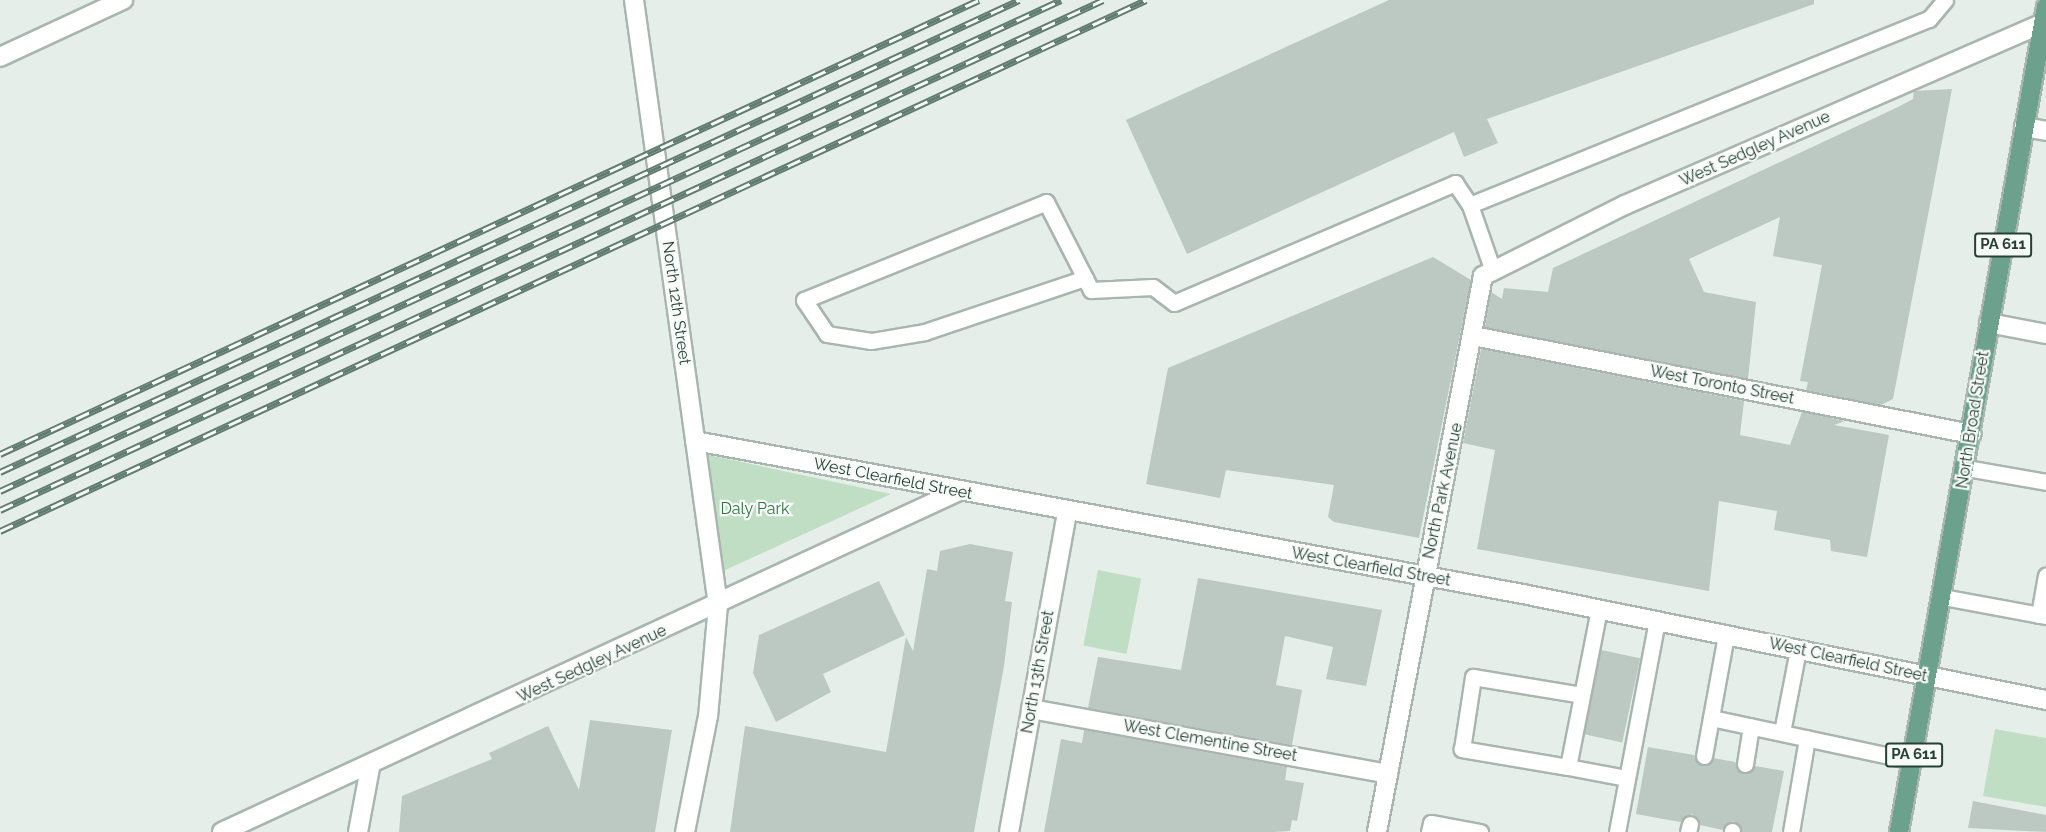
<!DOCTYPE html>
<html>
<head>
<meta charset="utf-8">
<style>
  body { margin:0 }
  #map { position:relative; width:2046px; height:832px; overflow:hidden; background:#e6eee9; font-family:Raleway,sans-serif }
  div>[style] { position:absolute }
  .green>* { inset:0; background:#c0dec4; transform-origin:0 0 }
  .building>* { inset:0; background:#bbc9c2; transform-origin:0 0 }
  .roads { filter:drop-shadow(2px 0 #a8b6af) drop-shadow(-2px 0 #a8b6af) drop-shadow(0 2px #a8b6af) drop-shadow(0 -2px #a8b6af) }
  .service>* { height:15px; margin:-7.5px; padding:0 7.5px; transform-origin:7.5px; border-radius:7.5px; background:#fff }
  .minor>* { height:18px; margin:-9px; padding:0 9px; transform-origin:9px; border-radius:9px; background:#fff }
  .secondary>* { height:18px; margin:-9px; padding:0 9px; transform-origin:9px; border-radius:9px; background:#fff }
  .primary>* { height:18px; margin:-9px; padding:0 9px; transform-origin:9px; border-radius:9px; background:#6ca18d }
  .rail>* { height:7px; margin-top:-3.5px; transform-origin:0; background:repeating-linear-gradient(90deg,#f6faf8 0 14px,#607b70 0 28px); box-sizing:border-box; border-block:2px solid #607b70 }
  span { translate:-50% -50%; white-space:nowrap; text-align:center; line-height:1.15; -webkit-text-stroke:4.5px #f6faf8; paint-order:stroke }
  .shield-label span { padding:2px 4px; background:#f6faf8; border:2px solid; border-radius:4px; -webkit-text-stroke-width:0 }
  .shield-label { font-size:15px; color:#254035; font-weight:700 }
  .street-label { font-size:16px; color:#254035 }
  .park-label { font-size:16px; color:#317542 }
</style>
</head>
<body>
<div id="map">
  <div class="green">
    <i style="clip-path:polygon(704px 454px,891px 494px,723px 571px)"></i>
    <i style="left:1098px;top:570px;width:44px;height:77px;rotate:11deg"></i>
    <i style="clip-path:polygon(1995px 729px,2046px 738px,2046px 807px,1983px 796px)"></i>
  </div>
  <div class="building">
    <i style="clip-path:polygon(1389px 0,1814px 0,1814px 4px,1487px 119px,1498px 143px,1464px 157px,1454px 132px,1187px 254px,1126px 120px)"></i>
    <i style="clip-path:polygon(1952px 89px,1893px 399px,1881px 405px,1806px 390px,1808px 382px,1800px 381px,1822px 265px,1773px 256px,1780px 217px,1689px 259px,1704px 292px,1756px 302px,1748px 379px,1485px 327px,1491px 292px,1502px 299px,1504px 288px,1548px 292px,1553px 268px,1898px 107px,1913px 99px,1914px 91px)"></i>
    <i style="clip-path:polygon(1433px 257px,1471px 280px,1419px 538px,1334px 522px,1328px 517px,1334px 485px,1226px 470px,1220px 498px,1146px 484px,1168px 368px)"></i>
    <i style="clip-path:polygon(1481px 349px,1744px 401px,1740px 435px,1790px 445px,1802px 412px,1845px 421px,1834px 425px,1889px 435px,1867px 557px,1831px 551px,1830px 540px,1774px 530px,1777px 511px,1719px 501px,1709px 591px,1477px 549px,1495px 450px,1463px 443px)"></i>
    <i style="clip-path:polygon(970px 544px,1013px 552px,1005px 601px,1012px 602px,1004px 666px,974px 832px,730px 832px,745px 726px,886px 752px,906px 637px,913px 651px,927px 569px,937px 571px,940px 551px)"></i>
    <i style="clip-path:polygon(1198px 578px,1382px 610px,1366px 686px,1326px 679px,1333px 647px,1285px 636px,1276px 685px,1302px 690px,1292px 745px,1088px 708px,1098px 657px,1181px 670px)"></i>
    <i style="clip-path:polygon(879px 581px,905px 635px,823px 674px,831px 692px,776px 722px,753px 673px,759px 635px)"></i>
    <i style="left:1601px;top:650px;width:40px;height:86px;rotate:12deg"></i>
    <i style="clip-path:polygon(590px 720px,672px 730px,655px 832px,399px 832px,402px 796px,492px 759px,489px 753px,548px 726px,579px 790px)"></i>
    <i style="clip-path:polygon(1084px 730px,1287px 767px,1285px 780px,1304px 783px,1297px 821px,1292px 820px,1290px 831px,1274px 832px,1044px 832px,1061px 739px,1082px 743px)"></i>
    <i style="clip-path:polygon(1648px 747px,1694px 755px,1702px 765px,1713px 758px,1735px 762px,1743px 773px,1755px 766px,1784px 771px,1772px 832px,1742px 832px,1733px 821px,1723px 830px,1700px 825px,1692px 814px,1680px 822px,1636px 814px)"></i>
    <i style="clip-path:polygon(1973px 801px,2046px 815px,2046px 832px,1968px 828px)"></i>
  </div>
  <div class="roads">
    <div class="service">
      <i style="left:1470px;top:205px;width:70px;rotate:70.8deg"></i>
      <i style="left:1085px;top:278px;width:169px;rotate:161.4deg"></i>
      <i style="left:925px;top:332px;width:55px;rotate:170.5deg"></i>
      <i style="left:871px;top:341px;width:45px;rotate:-171deg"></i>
      <i style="left:827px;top:334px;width:41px;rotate:-124.1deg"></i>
      <i style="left:804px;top:300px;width:261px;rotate:-22deg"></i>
      <i style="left:1046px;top:202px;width:99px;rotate:62.9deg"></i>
      <i style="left:1091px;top:290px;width:62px;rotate:-2.8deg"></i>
      <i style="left:1153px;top:287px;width:26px;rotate:37deg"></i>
      <i style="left:1174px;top:303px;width:306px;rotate:-23.1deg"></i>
      <i style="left:1455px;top:183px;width:27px;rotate:56deg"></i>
      <i style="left:1470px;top:205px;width:495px;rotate:-22.1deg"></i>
      <i style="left:1929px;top:19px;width:25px;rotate:-50deg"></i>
      <i style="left:1966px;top:468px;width:81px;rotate:9.9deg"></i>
      <i style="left:1943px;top:597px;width:105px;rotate:10.5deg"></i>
      <i style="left:1599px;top:609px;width:161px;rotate:101.1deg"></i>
      <i style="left:1568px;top:767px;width:60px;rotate:10.6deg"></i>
      <i style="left:2039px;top:615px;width:40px;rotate:-80deg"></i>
      <i style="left:1711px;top:718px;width:207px;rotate:12deg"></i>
      <i style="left:1782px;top:732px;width:84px;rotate:-79deg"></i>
      <i style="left:1704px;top:756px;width:123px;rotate:-79.7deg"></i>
      <i style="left:1745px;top:764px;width:38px;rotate:-81deg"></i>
      <i style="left:1568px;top:767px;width:108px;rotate:-170.4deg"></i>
      <i style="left:1462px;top:749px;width:73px;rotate:-81.3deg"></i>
      <i style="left:1473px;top:677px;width:110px;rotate:9.4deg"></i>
      <i style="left:1429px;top:832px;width:9px;rotate:-77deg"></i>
      <i style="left:1431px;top:823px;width:50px;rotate:10.4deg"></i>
      <i style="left:1617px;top:832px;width:215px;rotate:-79.3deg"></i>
      <i style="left:1688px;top:832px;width:8px;rotate:-76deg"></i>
      <i style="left:1732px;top:832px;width:1px;rotate:-90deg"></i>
      <i style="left:1791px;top:832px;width:95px;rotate:-80.3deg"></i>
    </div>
    <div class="minor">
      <i style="left:634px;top:0;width:611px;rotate:82.1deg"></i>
      <i style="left:718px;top:605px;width:111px;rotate:95.1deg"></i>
      <i style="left:708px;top:716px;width:118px;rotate:101.2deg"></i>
      <i style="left:2024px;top:127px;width:22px;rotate:10deg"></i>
      <i style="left:1989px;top:323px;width:58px;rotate:10.9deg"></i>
      <i style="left:1473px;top:336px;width:508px;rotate:11.13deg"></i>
      <i style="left:695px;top:441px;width:842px;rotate:10.47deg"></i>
      <i style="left:1523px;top:594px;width:534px;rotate:11.46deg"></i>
      <i style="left:1031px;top:709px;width:363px;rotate:10.3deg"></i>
      <i style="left:222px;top:832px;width:812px;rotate:-24.83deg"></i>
      <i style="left:358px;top:832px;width:65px;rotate:-79.4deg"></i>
      <i style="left:1009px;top:832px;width:325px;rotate:-79.7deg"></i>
      <i style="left:1377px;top:832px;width:566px;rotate:-79.21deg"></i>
      <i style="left:1483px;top:276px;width:159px;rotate:-26.6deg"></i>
      <i style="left:1625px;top:205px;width:456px;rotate:-23.5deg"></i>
    </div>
    <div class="secondary">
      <i style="left:0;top:57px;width:136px;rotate:-24.9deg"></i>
    </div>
    <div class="primary">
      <i style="left:1899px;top:832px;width:838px;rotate:-79.9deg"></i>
    </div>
  </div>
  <div class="rail">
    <i style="left:0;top:454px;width:1079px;rotate:-24.88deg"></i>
    <i style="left:0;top:472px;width:1123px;rotate:-24.85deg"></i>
    <i style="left:0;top:491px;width:1169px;rotate:-24.83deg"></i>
    <i style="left:0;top:510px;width:1215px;rotate:-24.81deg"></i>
    <i style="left:0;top:531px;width:1263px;rotate:-24.86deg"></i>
  </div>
  <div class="shield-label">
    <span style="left:2003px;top:245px">PA 611</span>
    <span style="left:1914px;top:755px">PA 611</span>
  </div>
  <div class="street-label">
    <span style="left:1755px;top:149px;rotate:-24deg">West Sedgley Avenue</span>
    <span style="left:676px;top:303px;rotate:82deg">North 12th Street</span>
    <span style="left:1722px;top:385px;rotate:11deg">West Toronto Street</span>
    <span style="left:1973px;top:420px;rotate:-81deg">North Broad Street</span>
    <span style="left:893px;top:479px;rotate:11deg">West Clearfield Street</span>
    <span style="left:1443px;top:491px;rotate:-78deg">North Park Avenue</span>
    <span style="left:1371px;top:567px;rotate:10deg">West Clearfield Street</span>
    <span style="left:1848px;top:660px;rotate:12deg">West Clearfield Street</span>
    <span style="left:592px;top:664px;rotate:-25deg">West Sedgley Avenue</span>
    <span style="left:1038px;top:672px;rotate:-80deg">North 13th Street</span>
    <span style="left:1210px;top:741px;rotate:10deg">West Clementine Street</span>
  </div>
  <div class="park-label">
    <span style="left:755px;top:509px">Daly Park</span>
  </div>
</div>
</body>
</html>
